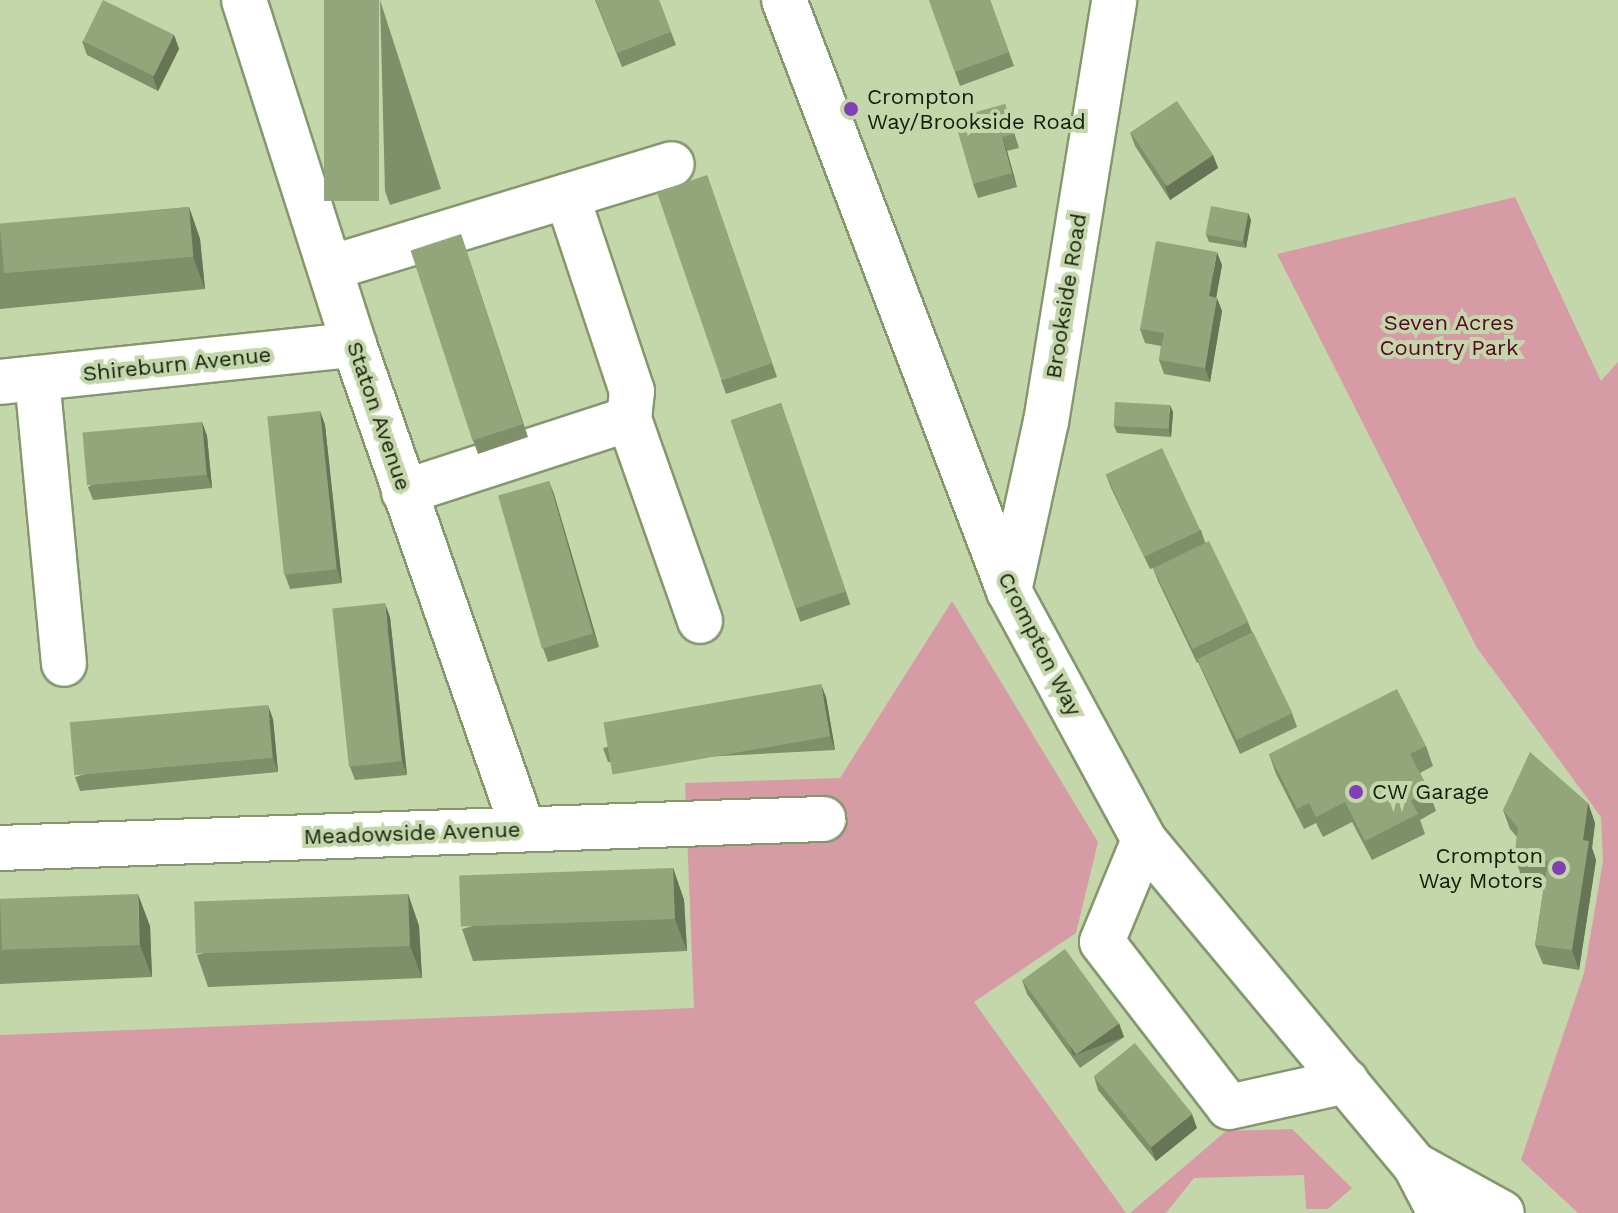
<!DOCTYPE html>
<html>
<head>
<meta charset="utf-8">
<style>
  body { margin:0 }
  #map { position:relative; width:1618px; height:1213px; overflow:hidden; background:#c4d7ab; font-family:"Work Sans",sans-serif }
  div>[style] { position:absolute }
  .green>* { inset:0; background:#d79ba6 }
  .roads { filter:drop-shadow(2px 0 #85976d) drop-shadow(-2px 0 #85976d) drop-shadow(0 2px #85976d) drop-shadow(0 -2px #85976d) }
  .minor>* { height:44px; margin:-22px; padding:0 22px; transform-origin:22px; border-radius:22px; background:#fff }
  .highway>* { height:44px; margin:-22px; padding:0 22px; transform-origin:22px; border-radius:22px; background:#fff }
  .wall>* { inset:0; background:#7e8f6a; transform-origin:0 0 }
  .shaded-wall>* { inset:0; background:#677456; transform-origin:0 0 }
  .building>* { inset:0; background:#93a67b; transform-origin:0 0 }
  .dots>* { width:22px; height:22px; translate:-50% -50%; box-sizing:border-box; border:4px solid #c4d7ab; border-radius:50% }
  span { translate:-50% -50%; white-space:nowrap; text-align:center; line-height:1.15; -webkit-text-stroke:8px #c4d7ab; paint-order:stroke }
  .poi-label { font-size:22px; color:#161d0c }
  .left { translate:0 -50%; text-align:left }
  .right { translate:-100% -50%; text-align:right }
  .street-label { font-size:22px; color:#161d0c }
  .park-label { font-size:22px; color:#5c0325 }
</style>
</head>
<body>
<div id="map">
  <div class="green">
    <i style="clip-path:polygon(1515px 197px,1601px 381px,1618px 362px,1618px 1213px,1578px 1213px,1521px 1160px,1584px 973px,1603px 861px,1601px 817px,1477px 648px,1277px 254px)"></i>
    <i style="clip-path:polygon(952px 601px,1098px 842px,1076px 933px,974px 1002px,1126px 1213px,0 1213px,0 1035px,694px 1008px,685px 783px,840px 778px)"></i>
    <i style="clip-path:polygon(1292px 1129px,1352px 1188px,1328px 1209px,1306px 1209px,1304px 1175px,1194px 1178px,1166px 1213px,1130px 1213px,1226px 1131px)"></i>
  </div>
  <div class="roads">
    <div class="minor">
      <i style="left:244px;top:0;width:362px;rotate:72.3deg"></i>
      <i style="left:354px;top:345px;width:513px;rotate:70.75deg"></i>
      <i style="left:567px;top:196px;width:206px;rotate:71.6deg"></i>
      <i style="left:632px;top:391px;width:28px;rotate:96deg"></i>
      <i style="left:629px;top:419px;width:214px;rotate:70.6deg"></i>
      <i style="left:330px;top:268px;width:357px;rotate:-16.9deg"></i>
      <i style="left:37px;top:378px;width:287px;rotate:84.6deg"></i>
      <i style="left:0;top:382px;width:356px;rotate:-6deg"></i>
      <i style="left:404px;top:492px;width:237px;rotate:-18deg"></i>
      <i style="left:1009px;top:591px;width:173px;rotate:-77.7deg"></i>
      <i style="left:1046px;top:422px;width:427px;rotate:-80.8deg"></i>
      <i style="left:1144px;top:840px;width:110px;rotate:112.4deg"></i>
      <i style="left:1102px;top:942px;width:208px;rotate:52.4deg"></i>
      <i style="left:1229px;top:1107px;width:120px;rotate:-12.5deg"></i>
      <i style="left:0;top:848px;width:824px;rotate:-2.02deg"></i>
    </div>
    <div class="highway">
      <i style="left:784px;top:0;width:632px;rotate:69.16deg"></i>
      <i style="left:1009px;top:591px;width:283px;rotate:61.5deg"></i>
      <i style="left:1144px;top:840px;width:423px;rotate:50.2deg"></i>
      <i style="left:1415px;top:1165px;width:54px;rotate:62.5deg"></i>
      <i style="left:1415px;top:1165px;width:99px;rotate:28.9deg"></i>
    </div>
  </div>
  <div class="wall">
    <i style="clip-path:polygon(380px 0,441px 189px,390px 205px,385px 191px)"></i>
    <i style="clip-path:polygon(595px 0,659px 0,676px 45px,622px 67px)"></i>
    <i style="clip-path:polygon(929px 0,990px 0,1014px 66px,960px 86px)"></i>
    <i style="clip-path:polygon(174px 35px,179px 49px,158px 91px,87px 55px,82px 41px)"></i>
    <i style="clip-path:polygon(1005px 104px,1019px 148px,1007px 151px,1017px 187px,978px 198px,973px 184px)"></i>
    <i style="clip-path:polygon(1130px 132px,1213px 155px,1218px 168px,1170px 200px,1135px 146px)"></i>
    <i style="clip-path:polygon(707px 175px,777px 377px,726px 394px,721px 380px)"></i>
    <i style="clip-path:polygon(189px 207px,200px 239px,205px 289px,0 309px,0 225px)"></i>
    <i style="clip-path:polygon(1248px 213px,1251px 220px,1246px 248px,1209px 242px,1206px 235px)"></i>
    <i style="clip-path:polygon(461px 234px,528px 437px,478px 454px,473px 440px)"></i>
    <i style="clip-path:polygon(1222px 265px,1216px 297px,1222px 311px,1210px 382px,1164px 374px,1159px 360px,1161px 346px,1145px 343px,1140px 329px)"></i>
    <i style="left:781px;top:403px;width:213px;height:53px;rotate:71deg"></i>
    <i style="clip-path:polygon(320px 411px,325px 425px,342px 583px,290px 589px,285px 575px)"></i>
    <i style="clip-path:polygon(1173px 412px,1171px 437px,1117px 433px,1114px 426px)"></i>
    <i style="clip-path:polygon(202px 422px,207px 436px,212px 488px,93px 500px,88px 487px)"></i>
    <i style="clip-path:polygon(1106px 475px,1201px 530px,1205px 542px,1248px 622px,1252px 632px,1292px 713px,1297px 727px,1240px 754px,1198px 662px,1197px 663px,1158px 581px,1153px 568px,1150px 569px,1111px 488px)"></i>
    <i style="clip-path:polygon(549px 481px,599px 647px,548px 662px,543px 648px)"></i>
    <i style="clip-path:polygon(390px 617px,407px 775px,355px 780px,350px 767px)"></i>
    <i style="clip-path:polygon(826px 697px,835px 750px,608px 762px,603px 748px)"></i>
    <i style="clip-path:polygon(273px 719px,278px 772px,80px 791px,75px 777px)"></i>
    <i style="clip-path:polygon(1426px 746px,1433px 766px,1420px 773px,1429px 791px,1436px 811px,1420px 820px,1425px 834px,1372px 860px,1352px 822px,1323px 837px,1316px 823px,1304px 829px,1276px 774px,1269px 754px)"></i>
    <i style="clip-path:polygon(1588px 803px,1595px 823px,1592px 848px,1596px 860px,1579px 970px,1543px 964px,1535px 945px,1545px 879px,1521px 875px,1514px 856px,1517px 837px,1510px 829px,1503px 810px)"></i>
    <i style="clip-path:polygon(673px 868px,684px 900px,687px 951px,473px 961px,462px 929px)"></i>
    <i style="clip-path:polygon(408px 894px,419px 926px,422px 978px,208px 987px,197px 955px)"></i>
    <i style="clip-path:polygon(0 900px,150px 926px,152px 977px,0 984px)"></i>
    <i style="clip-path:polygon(1022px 980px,1124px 1037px,1080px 1068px,1027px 994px)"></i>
    <i style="clip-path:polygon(1094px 1076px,1197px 1128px,1156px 1161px,1098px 1090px)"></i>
  </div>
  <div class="shaded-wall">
    <i style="clip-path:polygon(174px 35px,179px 49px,158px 91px,153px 77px)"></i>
    <i style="clip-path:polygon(1002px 137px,1007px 151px,1017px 187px,1012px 173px)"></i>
    <i style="clip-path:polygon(1213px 155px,1218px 168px,1170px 200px,1165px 186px)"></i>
    <i style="clip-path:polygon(189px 207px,200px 239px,205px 289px,193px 257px)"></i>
    <i style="clip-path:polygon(1248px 213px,1251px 220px,1246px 248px,1243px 241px)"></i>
    <i style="clip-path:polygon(1217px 252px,1222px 265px,1214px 310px,1209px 296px)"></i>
    <i style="clip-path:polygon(1217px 298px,1222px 311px,1210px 382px,1205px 368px)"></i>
    <i style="clip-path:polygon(1170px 405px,1173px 412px,1171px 437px,1169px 430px)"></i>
    <i style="clip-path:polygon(320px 411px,325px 425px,342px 583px,337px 569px)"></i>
    <i style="clip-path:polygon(202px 422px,207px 436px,212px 488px,207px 475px)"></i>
    <i style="clip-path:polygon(549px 481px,554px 494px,599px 647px,594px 633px)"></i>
    <i style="clip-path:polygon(385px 603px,390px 617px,407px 775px,402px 761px)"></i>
    <i style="clip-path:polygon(821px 684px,826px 697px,835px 750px,830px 736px)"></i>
    <i style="clip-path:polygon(268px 705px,273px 719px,278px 772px,273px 758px)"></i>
    <i style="clip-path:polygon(1588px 803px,1595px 823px,1592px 848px,1596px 860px,1579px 970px,1572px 950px,1583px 840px)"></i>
    <i style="clip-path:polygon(673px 868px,684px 900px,687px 951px,675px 919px)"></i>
    <i style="clip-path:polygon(138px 894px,150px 926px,152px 977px,140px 945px)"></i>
    <i style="clip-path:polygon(408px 894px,419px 926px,422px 978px,410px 946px)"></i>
    <i style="left:1119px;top:1023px;width:15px;height:54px;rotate:70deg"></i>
    <i style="clip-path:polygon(1192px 1114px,1197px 1128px,1156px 1161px,1151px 1148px)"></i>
  </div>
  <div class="building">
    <i style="left:103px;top:0;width:79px;height:46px;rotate:26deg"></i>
    <i style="left:324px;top:0;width:55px;height:201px"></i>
    <i style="clip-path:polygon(596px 0,659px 0,671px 32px,617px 53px)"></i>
    <i style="clip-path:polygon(929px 0,990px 0,1009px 52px,955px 72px)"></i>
    <i style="left:1177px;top:101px;width:65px;height:56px;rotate:56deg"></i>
    <i style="clip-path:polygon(1005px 104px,1014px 134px,1002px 137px,1012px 173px,973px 184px,954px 118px)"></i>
    <i style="left:707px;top:175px;width:199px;height:53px;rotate:71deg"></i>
    <i style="left:1211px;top:206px;width:38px;height:29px;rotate:11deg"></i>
    <i style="left:189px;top:207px;width:50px;height:190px;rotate:85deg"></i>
    <i style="left:461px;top:234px;width:200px;height:53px;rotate:72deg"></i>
    <i style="clip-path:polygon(1156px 241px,1217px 252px,1209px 296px,1217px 298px,1205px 368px,1159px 360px,1164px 333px,1140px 329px)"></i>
    <i style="left:1115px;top:402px;width:55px;height:24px;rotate:3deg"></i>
    <i style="left:781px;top:403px;width:199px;height:53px;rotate:71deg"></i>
    <i style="left:320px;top:411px;width:159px;height:53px;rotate:84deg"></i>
    <i style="left:202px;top:422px;width:53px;height:120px;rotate:85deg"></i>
    <i style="left:1162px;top:448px;width:91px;height:62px;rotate:65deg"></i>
    <i style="left:549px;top:481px;width:159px;height:53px;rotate:74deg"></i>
    <i style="left:1209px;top:541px;width:90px;height:62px;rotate:64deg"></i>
    <i style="left:385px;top:603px;width:159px;height:53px;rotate:84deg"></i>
    <i style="left:1253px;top:632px;width:90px;height:62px;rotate:64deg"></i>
    <i style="left:821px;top:684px;width:53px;height:221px;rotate:80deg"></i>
    <i style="clip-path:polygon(1397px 689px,1426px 746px,1410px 754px,1429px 791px,1411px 801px,1418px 814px,1365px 841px,1345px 802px,1316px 817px,1309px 803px,1297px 809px,1269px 754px)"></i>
    <i style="left:268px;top:705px;width:53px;height:199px;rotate:85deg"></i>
    <i style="clip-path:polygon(1530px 752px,1588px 803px,1583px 840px,1589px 841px,1572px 950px,1535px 945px,1548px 861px,1514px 856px,1518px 828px,1503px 810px)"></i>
    <i style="left:673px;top:868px;width:51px;height:214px;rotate:88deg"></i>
    <i style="left:138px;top:894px;width:51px;height:138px;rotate:88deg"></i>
    <i style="left:408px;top:894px;width:52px;height:214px;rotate:88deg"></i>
    <i style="left:1065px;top:949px;width:92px;height:53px;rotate:54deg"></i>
    <i style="left:1135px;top:1043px;width:91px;height:53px;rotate:51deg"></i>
  </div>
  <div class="dots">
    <i style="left:851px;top:109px;background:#813fb3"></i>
    <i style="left:1356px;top:792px;background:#813fb3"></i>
    <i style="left:1559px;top:868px;background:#813fb3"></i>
  </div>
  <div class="poi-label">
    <span class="left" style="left:867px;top:109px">Crompton<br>Way/Brookside Road</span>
    <span class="left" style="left:1372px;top:792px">CW Garage</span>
    <span class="right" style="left:1543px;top:868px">Crompton<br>Way Motors</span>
  </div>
  <div class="street-label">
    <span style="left:1066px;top:296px;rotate:-81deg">Brookside Road</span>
    <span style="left:177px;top:364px;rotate:-6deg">Shireburn Avenue</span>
    <span style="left:379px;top:416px;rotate:71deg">Staton Avenue</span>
    <span style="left:1040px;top:644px;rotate:63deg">Crompton Way</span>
    <span style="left:412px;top:833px;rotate:-2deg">Meadowside Avenue</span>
  </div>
  <div class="park-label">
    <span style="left:1449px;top:335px">Seven Acres<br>Country Park</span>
  </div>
</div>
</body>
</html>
